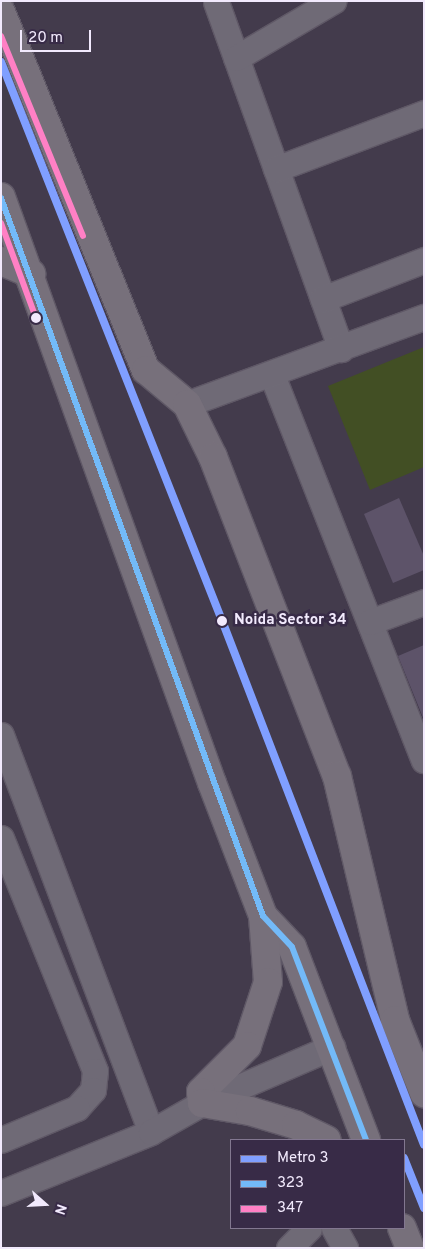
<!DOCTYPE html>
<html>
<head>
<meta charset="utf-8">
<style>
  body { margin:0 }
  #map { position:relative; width:425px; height:1249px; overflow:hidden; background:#433b4c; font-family:Overpass,sans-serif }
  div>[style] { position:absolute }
  .green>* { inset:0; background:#424f24 }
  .building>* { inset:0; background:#5d5369 }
  .roads { filter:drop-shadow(1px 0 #5f5866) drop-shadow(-1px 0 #5f5866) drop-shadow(0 1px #5f5866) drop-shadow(0 -1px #5f5866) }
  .street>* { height:25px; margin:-12.5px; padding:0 12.5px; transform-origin:12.5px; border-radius:12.5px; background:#6f6a76 }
  .secondary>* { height:28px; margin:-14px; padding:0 14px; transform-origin:14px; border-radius:14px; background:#77707b }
  .bus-1>* { height:6px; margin:-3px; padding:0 3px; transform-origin:3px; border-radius:3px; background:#73baf8 }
  .bus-2>* { height:6px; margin:-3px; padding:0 3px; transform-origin:3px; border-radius:3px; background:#ff80c5 }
  .metro-1>* { height:8px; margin:-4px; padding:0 4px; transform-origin:4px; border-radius:4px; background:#809fff }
  .dots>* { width:14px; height:14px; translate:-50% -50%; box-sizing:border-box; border:2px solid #382b47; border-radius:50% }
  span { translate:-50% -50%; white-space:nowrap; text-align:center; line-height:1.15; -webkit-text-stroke:5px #382b47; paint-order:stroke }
  .stop-label { font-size:15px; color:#f2eafd; font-weight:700 }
  .left { translate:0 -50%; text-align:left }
  .frame { position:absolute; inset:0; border:2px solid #f2eafd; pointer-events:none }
  .legend { position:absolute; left:230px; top:1139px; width:175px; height:90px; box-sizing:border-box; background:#382b47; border:1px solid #827790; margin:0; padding:6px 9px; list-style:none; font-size:15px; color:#f2eafd }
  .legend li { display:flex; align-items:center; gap:10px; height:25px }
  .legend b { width:25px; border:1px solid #827790 }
  .north { position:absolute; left:20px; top:1179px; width:50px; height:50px; -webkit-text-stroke:4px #382b47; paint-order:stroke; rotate:109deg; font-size:14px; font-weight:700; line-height:20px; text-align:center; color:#f2eafd }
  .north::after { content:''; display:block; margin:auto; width:18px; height:22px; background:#f2eafd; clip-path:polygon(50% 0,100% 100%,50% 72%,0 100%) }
  .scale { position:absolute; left:20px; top:30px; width:71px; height:22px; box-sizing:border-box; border:2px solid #f2eafd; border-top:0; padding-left:6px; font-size:15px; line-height:18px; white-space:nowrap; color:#f2eafd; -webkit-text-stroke:4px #382b47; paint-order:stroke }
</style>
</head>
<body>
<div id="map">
  <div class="green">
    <i style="clip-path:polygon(424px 347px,424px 467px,370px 490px,328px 386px)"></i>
  </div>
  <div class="building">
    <i style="clip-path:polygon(399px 498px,424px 556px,424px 570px,393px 583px,364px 514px)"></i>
    <i style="clip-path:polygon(424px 645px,424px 720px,398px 656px)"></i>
  </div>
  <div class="roads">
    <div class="street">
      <i style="left:216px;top:2px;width:369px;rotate:70.2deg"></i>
      <i style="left:236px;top:58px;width:113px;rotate:-30.4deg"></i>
      <i style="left:276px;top:169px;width:158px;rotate:-20.7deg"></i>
      <i style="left:323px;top:299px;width:108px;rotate:-21.1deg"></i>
      <i style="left:272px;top:375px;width:414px;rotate:68.5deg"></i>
      <i style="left:187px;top:404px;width:252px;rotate:-20.2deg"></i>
      <i style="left:370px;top:622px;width:58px;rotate:-20.3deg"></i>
      <i style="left:1px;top:735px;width:424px;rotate:69.3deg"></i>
      <i style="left:1px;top:838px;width:251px;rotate:68deg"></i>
      <i style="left:95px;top:1071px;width:19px;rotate:96deg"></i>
      <i style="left:93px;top:1090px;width:24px;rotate:132deg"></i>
      <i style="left:77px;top:1108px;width:82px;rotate:157.2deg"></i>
      <i style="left:1px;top:1193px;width:162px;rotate:-22.1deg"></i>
      <i style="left:151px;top:1132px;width:59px;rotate:-29.6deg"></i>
      <i style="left:202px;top:1103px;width:142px;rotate:-23.3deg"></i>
      <i style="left:334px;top:1228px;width:23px;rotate:61deg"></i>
      <i style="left:289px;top:1248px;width:28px;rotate:-45deg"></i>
    </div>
    <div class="secondary">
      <i style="left:1px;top:12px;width:386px;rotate:68deg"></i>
      <i style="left:146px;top:370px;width:53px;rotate:39.7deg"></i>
      <i style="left:187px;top:404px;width:59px;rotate:63.9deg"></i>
      <i style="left:213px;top:457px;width:342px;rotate:68.8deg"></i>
      <i style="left:337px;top:776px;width:251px;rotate:76.6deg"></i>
      <i style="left:395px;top:1020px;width:79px;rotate:68.3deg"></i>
      <i style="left:1px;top:197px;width:623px;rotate:70.2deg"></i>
      <i style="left:212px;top:783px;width:142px;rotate:69deg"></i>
      <i style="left:263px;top:916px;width:42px;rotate:46.9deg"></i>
      <i style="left:292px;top:947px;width:207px;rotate:69deg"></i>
      <i style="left:1px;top:261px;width:33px;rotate:23deg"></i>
      <i style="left:263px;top:916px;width:66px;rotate:85.7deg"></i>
      <i style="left:268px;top:982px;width:67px;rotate:108.2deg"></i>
      <i style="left:247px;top:1046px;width:65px;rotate:135deg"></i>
      <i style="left:201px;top:1092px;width:11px;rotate:85deg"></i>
      <i style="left:202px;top:1103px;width:49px;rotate:9.5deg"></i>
      <i style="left:250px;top:1111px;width:48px;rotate:16.9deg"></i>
      <i style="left:296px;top:1125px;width:34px;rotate:26deg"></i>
      <i style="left:402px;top:1228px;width:22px;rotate:68deg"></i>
    </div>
  </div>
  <div class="bus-1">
    <i style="left:1px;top:198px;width:764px;rotate:69.95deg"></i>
    <i style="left:263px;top:916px;width:42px;rotate:46.9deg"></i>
    <i style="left:292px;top:947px;width:207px;rotate:69deg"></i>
  </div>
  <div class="bus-2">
    <i style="left:1px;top:36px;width:216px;rotate:67.7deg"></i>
    <i style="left:1px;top:223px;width:101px;rotate:69.8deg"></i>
  </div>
  <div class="metro-1">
    <i style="left:1px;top:62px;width:603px;rotate:68.41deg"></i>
    <i style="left:223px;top:623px;width:559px;rotate:68.94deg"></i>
    <i style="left:404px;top:1158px;width:54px;rotate:68.2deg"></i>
  </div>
  <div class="dots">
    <i style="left:36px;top:318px;background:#f2eafd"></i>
    <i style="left:222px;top:621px;background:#f2eafd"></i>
  </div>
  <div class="stop-label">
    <span class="left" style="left:234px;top:621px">Noida Sector 34</span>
  </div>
  <div class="frame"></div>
  <ul class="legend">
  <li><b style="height:6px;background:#809fff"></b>Metro 3</li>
  <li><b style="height:6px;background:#73baf8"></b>323</li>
  <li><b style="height:6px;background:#ff80c5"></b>347</li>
  </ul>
  <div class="north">N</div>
  <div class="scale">20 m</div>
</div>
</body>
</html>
